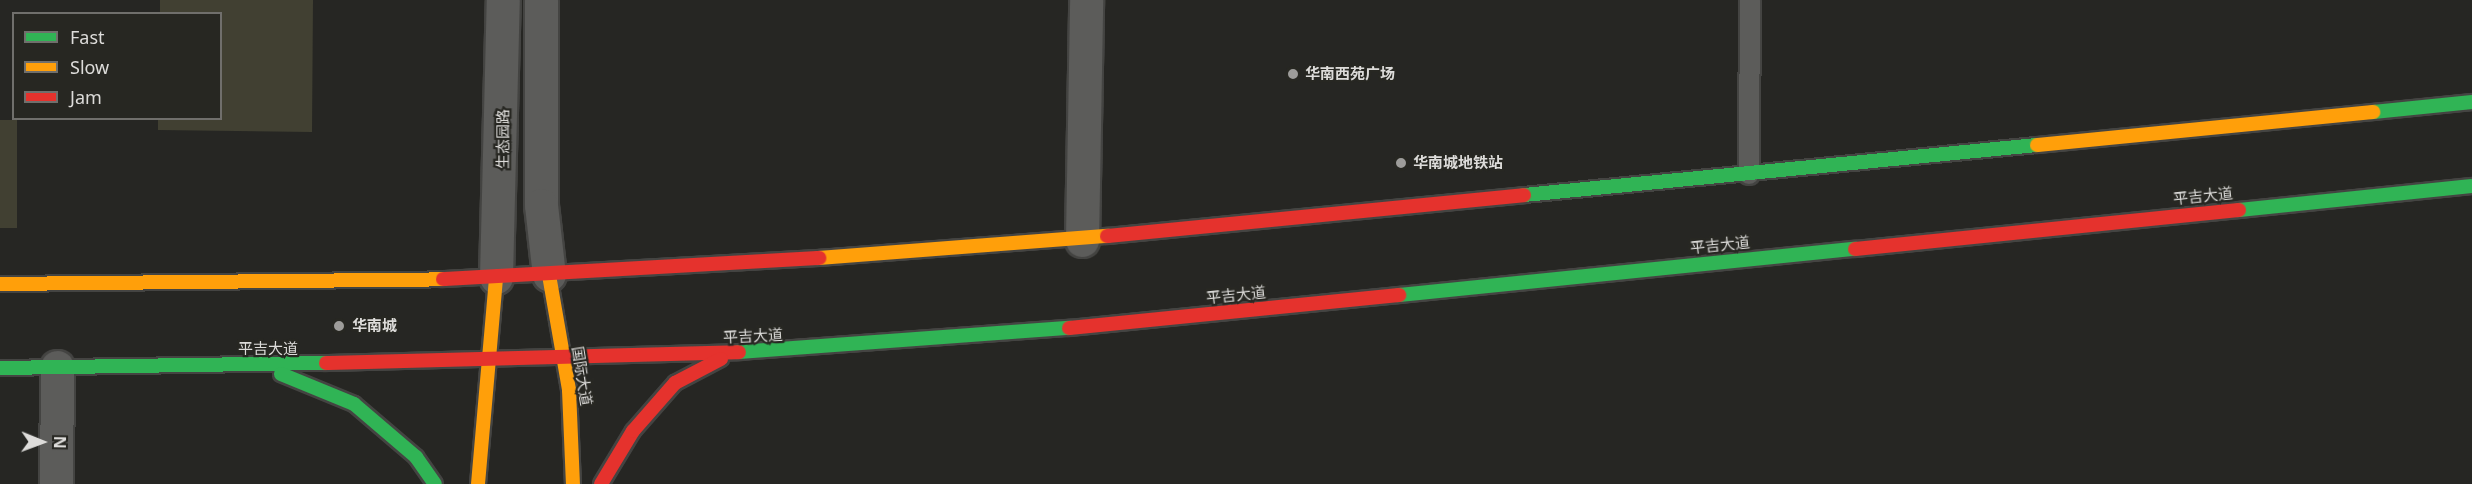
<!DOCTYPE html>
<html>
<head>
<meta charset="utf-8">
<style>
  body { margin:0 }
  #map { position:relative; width:2472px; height:484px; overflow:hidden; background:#262623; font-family:"Noto Sans","Noto Sans SC",sans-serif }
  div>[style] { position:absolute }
  .building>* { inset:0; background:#414032; transform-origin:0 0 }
  .roads { filter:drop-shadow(2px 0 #444442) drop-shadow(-2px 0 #444442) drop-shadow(0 2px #444442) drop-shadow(0 -2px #444442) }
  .lane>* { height:20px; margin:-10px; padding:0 10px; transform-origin:10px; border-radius:10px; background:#5c5c5a }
  .street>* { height:33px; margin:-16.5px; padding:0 16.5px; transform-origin:16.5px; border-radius:16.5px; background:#5c5c5a }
  .fast>* { height:14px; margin:-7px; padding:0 7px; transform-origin:7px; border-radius:7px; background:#30b455 }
  .slow>* { height:14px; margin:-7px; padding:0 7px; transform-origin:7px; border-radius:7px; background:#ff9f0a }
  .jam>* { height:14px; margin:-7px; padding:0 7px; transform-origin:7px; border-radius:7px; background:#e5322d }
  .dots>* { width:16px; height:16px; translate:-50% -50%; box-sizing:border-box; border:3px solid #272722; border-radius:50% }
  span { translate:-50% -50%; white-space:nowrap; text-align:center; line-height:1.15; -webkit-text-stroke:4.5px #272722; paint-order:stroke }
  .poi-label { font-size:15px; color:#dddcda; font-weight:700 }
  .left { translate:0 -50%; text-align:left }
  .street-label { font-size:15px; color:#dddcda }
  .legend { position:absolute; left:12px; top:12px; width:210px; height:108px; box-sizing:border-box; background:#272722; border:2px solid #706f6c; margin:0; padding:8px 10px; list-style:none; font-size:18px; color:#dddcda }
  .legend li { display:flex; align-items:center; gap:12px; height:30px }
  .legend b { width:30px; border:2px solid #706f6c }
  .north { position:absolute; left:12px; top:412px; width:60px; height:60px; -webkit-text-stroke:4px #272722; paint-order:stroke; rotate:91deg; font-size:16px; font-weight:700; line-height:24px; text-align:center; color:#dddcda }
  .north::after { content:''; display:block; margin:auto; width:21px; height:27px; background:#dddcda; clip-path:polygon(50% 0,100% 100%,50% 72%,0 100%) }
</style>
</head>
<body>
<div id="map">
  <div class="building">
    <i style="clip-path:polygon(160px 0,313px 0,312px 132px,158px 130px,158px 118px,220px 118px,220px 14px,160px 14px)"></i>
    <i style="left:0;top:120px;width:17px;height:108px"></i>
  </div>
  <div class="roads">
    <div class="lane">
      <i style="left:1749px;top:174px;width:174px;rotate:-89.7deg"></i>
    </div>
    <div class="street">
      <i style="left:541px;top:0;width:205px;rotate:90deg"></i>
      <i style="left:541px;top:205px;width:70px;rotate:83.5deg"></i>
      <i style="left:1082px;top:240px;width:240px;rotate:-89deg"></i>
      <i style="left:496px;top:277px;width:277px;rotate:-88.6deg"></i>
      <i style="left:56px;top:484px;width:117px;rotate:-89.5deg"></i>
    </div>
    <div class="fast">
      <i style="left:2373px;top:112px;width:100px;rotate:-5.8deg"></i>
      <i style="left:1524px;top:195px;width:515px;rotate:-5.57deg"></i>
      <i style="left:2239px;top:210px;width:234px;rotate:-5.9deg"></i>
      <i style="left:1399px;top:295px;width:458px;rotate:-5.8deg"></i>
      <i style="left:739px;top:352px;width:331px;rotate:-4.2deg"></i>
      <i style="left:0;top:368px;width:326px;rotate:-0.9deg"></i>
      <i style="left:281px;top:374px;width:79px;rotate:22.3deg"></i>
      <i style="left:354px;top:404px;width:82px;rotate:40.5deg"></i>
      <i style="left:416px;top:457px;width:33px;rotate:55deg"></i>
    </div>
    <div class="slow">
      <i style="left:2037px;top:145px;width:338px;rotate:-5.6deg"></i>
      <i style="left:819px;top:258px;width:289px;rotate:-4.4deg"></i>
      <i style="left:549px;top:275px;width:117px;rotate:80.1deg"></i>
      <i style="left:569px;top:390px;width:94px;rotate:87.6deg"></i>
      <i style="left:0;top:284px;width:443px;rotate:-0.6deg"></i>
      <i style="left:478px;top:484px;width:208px;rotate:-85deg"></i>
    </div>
    <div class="jam">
      <i style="left:1107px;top:236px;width:419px;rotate:-5.6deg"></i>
      <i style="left:1855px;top:249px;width:386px;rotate:-5.8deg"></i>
      <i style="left:443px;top:279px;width:377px;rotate:-3.2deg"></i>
      <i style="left:1069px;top:328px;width:332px;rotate:-5.7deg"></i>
      <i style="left:326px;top:363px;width:413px;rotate:-1.5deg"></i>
      <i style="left:601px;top:484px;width:62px;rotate:-58.9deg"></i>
      <i style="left:633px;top:431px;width:64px;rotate:-48.8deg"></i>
      <i style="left:675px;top:383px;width:52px;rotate:-27.6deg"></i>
    </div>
  </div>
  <div class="dots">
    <i style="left:1293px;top:74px;background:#9d9c9a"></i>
    <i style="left:1401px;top:163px;background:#9d9c9a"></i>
    <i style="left:339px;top:326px;background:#9d9c9a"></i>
  </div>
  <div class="poi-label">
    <span class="left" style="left:1305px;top:74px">华南西苑广场</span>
    <span class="left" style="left:1413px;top:163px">华南城地铁站</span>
    <span class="left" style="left:352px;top:326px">华南城</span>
  </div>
  <div class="street-label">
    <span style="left:503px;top:139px;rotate:-90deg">生态园路</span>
    <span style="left:2203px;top:196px;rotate:-6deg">平吉大道</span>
    <span style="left:1720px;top:245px;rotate:-6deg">平吉大道</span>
    <span style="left:1236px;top:295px;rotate:-6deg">平吉大道</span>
    <span style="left:753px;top:336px;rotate:-3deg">平吉大道</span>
    <span style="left:268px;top:349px">平吉大道</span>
    <span style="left:582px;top:376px;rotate:81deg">国际大道</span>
  </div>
  <ul class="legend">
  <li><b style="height:8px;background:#30b455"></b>Fast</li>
  <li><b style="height:8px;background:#ff9f0a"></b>Slow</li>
  <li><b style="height:8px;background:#e5322d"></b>Jam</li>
  </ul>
  <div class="north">N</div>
</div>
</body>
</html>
